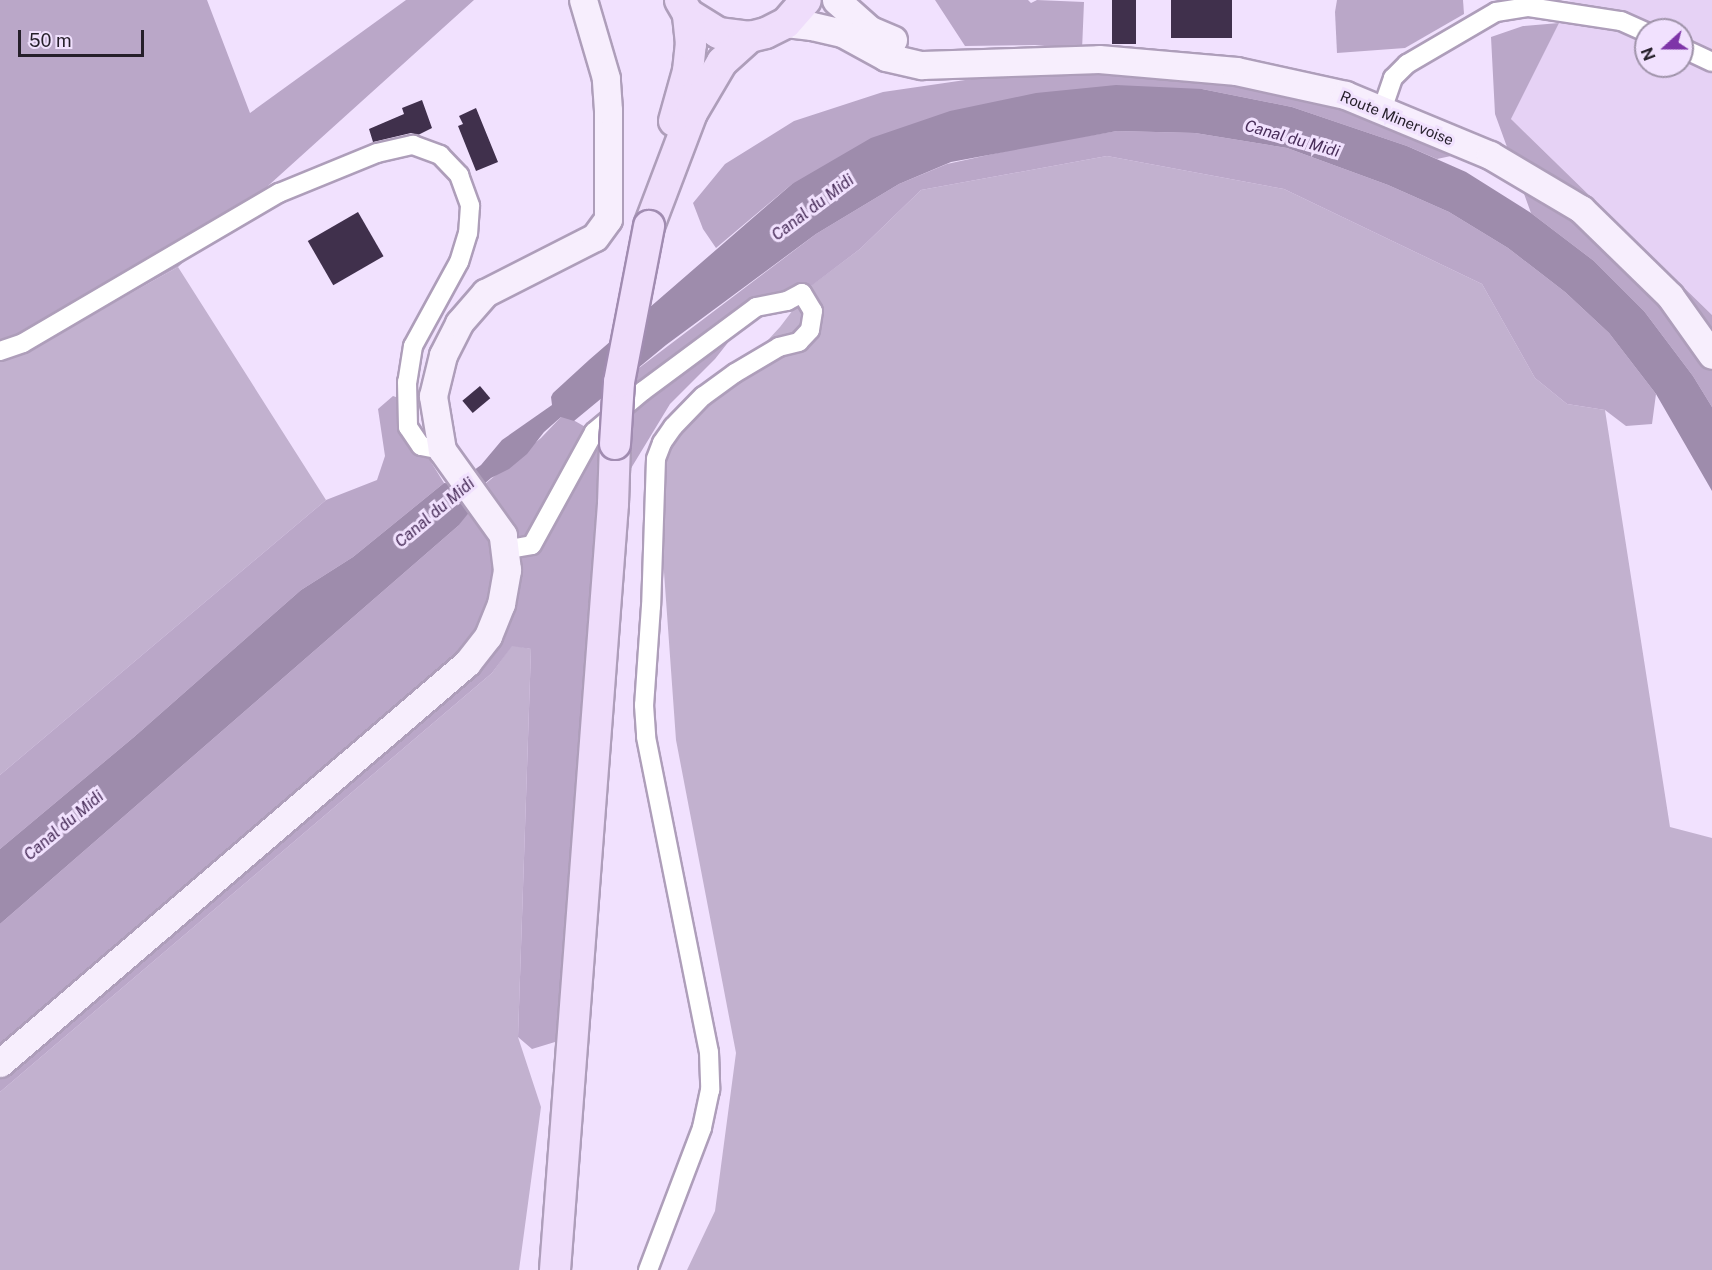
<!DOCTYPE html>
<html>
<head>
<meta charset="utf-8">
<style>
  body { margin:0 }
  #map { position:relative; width:1712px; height:1270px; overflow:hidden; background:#f1e1fe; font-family:"Public Sans",sans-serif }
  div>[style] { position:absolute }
  .built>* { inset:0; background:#e6d2f5 }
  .green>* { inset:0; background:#c2b1cf }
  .forest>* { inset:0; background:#baa7c8 }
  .water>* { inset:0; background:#9e8cac }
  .building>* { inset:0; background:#40304c; transform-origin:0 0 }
  .roads { filter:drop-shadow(2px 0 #ae9eba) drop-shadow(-2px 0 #ae9eba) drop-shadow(0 2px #ae9eba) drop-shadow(0 -2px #ae9eba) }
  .street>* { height:18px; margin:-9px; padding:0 9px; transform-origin:9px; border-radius:9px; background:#fff }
  .secondary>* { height:27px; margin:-13.5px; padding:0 13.5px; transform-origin:13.5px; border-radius:13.5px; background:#f7eefd }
  .primary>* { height:30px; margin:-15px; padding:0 15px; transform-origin:15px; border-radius:15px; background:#efddfb }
  .bridges { filter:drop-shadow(2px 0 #a18cb1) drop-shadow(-2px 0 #a18cb1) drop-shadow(0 2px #a18cb1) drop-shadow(0 -2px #a18cb1) }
  .primary-bridge>* { height:30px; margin:-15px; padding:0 15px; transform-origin:15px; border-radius:15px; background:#efddfb }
  span { translate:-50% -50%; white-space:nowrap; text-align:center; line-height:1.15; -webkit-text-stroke:6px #f1e1fe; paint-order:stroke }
  .street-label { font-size:15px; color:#251f2a }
  .water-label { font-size:16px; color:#482d59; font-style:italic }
  .north { position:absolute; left:1634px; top:18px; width:60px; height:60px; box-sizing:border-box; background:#f1e1fe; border:2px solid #9f93a9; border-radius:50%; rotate:249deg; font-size:16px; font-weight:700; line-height:24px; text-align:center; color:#251f2a }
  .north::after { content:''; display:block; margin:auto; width:21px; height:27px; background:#7e35a8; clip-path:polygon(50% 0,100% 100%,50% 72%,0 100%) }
  .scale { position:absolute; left:18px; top:30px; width:126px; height:27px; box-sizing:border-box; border:3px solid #251f2a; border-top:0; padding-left:8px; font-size:18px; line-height:21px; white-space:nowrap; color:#251f2a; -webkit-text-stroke:4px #f1e1fe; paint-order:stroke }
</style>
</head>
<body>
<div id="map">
  <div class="built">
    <i style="clip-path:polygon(evenodd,1570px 0,1712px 0,1712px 315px,1511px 119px,1570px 0,1646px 30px,1682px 30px,1682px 66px,1646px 66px,1646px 30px)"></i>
  </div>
  <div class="green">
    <i style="clip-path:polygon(1107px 156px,1284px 189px,1482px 284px,1535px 378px,1567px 404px,1605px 410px,1670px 827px,1712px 838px,1712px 1270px,687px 1270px,715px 1211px,736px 1053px,676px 740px,659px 502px,666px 450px,780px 327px,812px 285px,860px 249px,921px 190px)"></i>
    <i style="clip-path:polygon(178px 267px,326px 500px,0 775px,0 359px,37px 345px)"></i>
    <i style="clip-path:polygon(512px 645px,531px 649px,518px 1037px,541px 1107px,519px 1270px,0 1270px,0 1092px,492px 673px)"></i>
  </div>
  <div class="forest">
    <i style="clip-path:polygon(0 0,207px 0,250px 113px,406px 0,474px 0,178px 267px,37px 345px,0 359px)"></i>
    <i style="clip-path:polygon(935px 0,1028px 0,1031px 3px,1037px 0,1084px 2px,1082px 50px,1035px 45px,965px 46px)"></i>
    <i style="clip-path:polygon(1337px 0,1463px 0,1464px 14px,1405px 48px,1337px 53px,1335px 12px)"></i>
    <i style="clip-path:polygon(1559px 23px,1511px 119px,1712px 315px,1712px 407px,1693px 376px,1644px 311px,1594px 261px,1531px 213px,1495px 114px,1491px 37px,1523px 26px)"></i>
    <i style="clip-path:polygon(1002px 62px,1236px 71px,1441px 135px,1451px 156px,1437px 159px,1407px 146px,1292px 107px,1202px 89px,792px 184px,716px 248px,703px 229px,693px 203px,725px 164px,794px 121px,883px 92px,972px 79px)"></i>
    <i style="clip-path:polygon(1117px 131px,1195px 133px,1287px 148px,1388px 185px,1449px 212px,1508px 248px,1565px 292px,1609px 333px,1656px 394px,1652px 424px,1626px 426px,1605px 410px,1567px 404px,1535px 378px,1482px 284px,1284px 189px,1107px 156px,921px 190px,860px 249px,802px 293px,756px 307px,715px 359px,670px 404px,630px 470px,635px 371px,816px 234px,899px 184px,947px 164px,1039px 144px)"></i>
    <i style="clip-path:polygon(393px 396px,407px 401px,421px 446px,444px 483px,353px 557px,301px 590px,134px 737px,0 849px,0 775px,326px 500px,377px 480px,385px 456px,378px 409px)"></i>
    <i style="clip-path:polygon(561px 417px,568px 417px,615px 444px,574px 1008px,555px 1042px,532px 1049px,518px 1037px,531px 649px,512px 646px,492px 673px,0 1092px,0 924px,458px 526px,474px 493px,541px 438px)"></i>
  </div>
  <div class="water">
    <i style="clip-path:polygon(1116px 85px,1202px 89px,1292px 107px,1407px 146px,1466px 172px,1531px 213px,1594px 261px,1644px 311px,1693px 376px,1712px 407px,1712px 491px,1656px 394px,1609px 333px,1565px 292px,1508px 248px,1449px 212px,1388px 185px,1287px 148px,1195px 133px,1117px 131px,951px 162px,899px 184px,816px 234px,666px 345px,574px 421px,561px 417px,544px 432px,527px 454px,509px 469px,491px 478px,467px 499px,471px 510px,458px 526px,0 924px,0 849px,134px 737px,301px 590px,353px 557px,444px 483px,455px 484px,481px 465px,502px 440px,552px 405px,551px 397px,553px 393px,589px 360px,792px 184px,871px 138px,950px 111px,1036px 93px)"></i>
  </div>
  <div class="building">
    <i style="left:1112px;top:0;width:24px;height:44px"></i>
    <i style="left:1171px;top:0;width:61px;height:38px"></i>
    <i style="clip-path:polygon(422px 100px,432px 128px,418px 135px,411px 133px,373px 142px,369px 129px,404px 114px,402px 108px)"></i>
    <i style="clip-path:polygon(476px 108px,498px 162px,476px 171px,458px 126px,463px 124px,459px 116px)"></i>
    <i style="left:358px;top:212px;width:51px;height:58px;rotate:60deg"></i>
    <i style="left:480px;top:386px;width:16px;height:23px;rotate:50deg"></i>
  </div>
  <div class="roads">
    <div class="street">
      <i style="left:1682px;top:48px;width:33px;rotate:25deg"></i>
      <i style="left:1382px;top:110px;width:34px;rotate:-71deg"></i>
      <i style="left:1393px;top:78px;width:20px;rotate:-45deg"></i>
      <i style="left:1407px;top:64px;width:103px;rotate:-30.3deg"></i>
      <i style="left:1496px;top:12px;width:33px;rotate:-9deg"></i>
      <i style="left:1529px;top:7px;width:93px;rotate:8.7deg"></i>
      <i style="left:1621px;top:21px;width:27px;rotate:24deg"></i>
      <i style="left:0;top:351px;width:24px;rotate:-19deg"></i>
      <i style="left:23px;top:343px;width:297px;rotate:-30.4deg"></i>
      <i style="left:279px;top:193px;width:106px;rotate:-22.2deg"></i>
      <i style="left:377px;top:153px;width:37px;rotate:-13deg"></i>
      <i style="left:413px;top:145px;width:29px;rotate:20deg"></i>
      <i style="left:440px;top:155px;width:28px;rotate:46deg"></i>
      <i style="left:459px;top:175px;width:33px;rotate:70deg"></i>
      <i style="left:470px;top:206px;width:27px;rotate:94deg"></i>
      <i style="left:468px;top:233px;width:30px;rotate:107deg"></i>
      <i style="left:459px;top:262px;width:96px;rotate:118.7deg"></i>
      <i style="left:413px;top:346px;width:36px;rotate:99deg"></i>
      <i style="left:407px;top:382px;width:45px;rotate:88.7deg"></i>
      <i style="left:408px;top:427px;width:23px;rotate:56deg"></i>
      <i style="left:421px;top:446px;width:21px;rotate:11deg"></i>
      <i style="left:504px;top:550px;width:28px;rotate:-10deg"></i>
      <i style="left:532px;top:545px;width:129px;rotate:-61.2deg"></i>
      <i style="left:594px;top:432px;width:64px;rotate:-39.9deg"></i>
      <i style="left:643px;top:391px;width:141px;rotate:-36.6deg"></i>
      <i style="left:756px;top:307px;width:32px;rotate:-11deg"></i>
      <i style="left:787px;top:301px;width:17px;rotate:-28deg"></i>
      <i style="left:802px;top:293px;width:21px;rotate:59deg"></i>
      <i style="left:813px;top:311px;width:19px;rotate:99deg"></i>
      <i style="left:810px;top:330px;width:16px;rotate:133deg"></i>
      <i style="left:799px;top:342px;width:21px;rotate:166deg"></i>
      <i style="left:779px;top:347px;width:51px;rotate:149.4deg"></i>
      <i style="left:735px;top:373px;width:39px;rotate:144deg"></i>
      <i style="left:703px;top:396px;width:43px;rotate:134.1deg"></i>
      <i style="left:673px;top:427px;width:19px;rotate:125deg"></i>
      <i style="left:662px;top:443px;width:17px;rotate:111deg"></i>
      <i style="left:656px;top:459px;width:147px;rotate:91.9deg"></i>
      <i style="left:651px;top:606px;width:99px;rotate:94deg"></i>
      <i style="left:644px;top:705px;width:32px;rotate:86deg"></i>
      <i style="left:646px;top:737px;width:321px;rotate:78.7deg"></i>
      <i style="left:709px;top:1052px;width:38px;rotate:88deg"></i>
      <i style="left:710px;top:1090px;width:39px;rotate:102deg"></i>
      <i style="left:702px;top:1128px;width:152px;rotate:110.8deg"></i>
    </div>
    <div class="secondary">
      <i style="left:836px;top:0;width:45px;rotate:41.4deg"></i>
      <i style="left:870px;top:30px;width:25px;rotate:23deg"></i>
      <i style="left:786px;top:23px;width:26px;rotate:7deg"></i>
      <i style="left:812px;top:26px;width:31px;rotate:13deg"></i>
      <i style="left:842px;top:33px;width:50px;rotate:28.6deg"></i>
      <i style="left:886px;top:57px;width:37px;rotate:13deg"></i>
      <i style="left:922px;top:65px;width:177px;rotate:-1.9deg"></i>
      <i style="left:1099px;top:59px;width:138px;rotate:5deg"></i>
      <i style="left:1236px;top:71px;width:112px;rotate:12.4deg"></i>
      <i style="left:1345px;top:95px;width:157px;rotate:22.5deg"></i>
      <i style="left:1490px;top:155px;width:106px;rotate:30.7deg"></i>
      <i style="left:1581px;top:209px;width:124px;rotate:44.3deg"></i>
      <i style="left:1670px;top:296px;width:72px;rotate:54.6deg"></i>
      <i style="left:0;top:1063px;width:615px;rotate:-40.58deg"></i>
      <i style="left:467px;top:663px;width:34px;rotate:-52deg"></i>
      <i style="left:488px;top:636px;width:35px;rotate:-68deg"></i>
      <i style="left:501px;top:604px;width:35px;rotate:-80deg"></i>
      <i style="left:507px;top:570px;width:35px;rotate:-97deg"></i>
      <i style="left:503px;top:535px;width:105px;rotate:-125.7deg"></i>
      <i style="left:442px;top:450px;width:55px;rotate:-99.5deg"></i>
      <i style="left:433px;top:396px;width:42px;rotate:-76.3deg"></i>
      <i style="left:443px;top:355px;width:36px;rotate:-63deg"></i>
      <i style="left:459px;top:323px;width:40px;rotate:-49deg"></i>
      <i style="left:485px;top:293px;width:123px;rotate:-27deg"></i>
      <i style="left:595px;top:237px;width:22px;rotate:-54deg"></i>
      <i style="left:608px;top:219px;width:109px;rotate:-90deg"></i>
      <i style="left:608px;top:110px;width:32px;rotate:-94deg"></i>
      <i style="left:606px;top:78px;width:81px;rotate:-106.4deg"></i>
    </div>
    <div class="primary">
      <i style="left:688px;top:14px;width:36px;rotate:32deg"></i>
      <i style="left:718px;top:33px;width:32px;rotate:7deg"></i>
      <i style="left:750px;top:37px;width:16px;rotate:-14deg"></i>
      <i style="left:766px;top:33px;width:22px;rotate:-27deg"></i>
      <i style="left:786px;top:23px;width:30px;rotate:-49deg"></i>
      <i style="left:674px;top:121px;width:52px;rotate:-74.4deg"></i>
      <i style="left:688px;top:71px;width:27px;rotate:-84deg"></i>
      <i style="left:691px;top:44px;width:30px;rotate:-96deg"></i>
      <i style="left:688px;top:14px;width:16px;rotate:-120deg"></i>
      <i style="left:649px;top:226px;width:121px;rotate:-69.2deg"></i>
      <i style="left:692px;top:113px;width:59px;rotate:-59.5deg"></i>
      <i style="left:722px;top:62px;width:38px;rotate:-42deg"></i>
      <i style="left:555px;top:1270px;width:768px;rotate:-85.67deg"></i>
      <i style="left:613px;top:504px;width:60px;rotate:-88.1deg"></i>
    </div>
  </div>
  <div class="bridges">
    <div class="primary-bridge">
      <i style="left:615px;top:444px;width:62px;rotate:-86.3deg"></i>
      <i style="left:619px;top:382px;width:159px;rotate:-79.1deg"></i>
    </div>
  </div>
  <div class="street-label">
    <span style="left:1397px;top:118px;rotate:22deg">Route Minervoise</span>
  </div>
  <div class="water-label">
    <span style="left:1292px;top:139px;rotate:16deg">Canal du Midi</span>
    <span style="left:813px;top:208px;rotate:-37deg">Canal du Midi</span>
    <span style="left:435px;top:513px;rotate:-40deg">Canal du Midi</span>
    <span style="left:64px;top:826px;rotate:-40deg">Canal du Midi</span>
  </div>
  <div class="north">N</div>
  <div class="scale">50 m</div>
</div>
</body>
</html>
